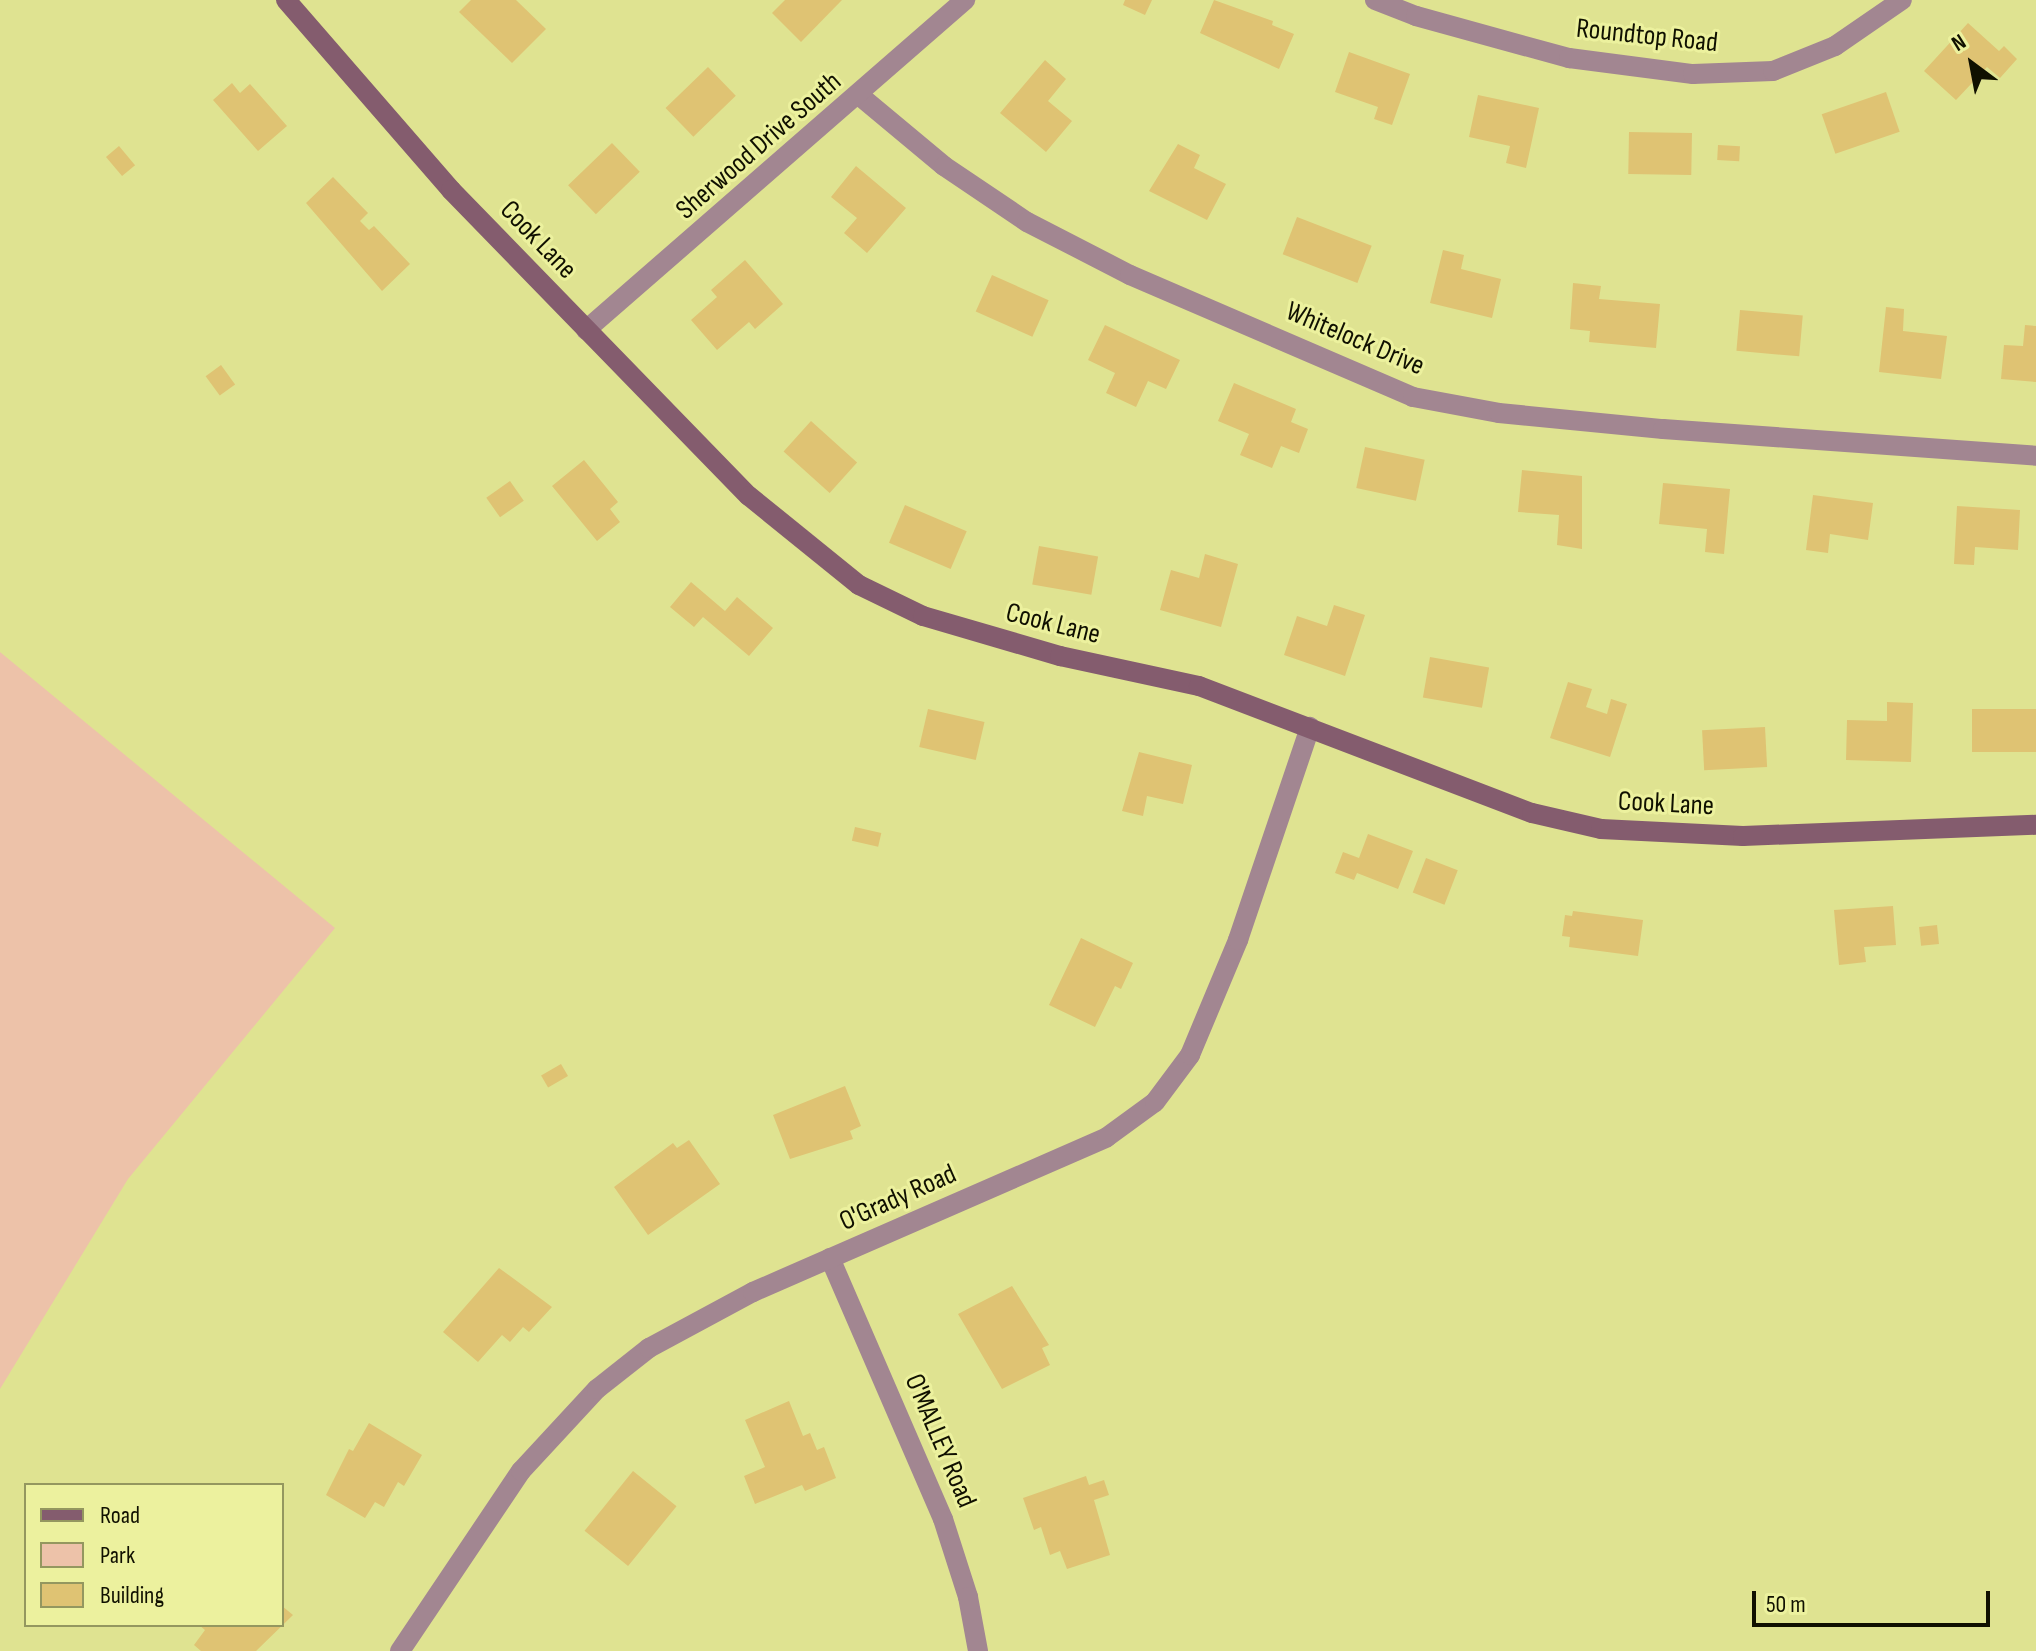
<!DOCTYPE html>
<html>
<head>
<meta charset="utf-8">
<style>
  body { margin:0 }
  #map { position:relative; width:2036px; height:1651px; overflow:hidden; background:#dfe391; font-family:"Sofia Sans Condensed",sans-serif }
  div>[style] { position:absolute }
  .green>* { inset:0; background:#edc2a9 }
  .building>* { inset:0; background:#dfc373; transform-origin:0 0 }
  .street>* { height:20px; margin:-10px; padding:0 10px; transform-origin:10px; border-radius:10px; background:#a28691 }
  .secondary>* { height:20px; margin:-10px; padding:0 10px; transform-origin:10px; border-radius:10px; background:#845c6e }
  span { translate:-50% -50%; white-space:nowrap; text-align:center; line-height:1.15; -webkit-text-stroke:6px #ecf19e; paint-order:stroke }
  .street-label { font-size:28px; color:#101000 }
  .legend { position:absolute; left:24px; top:1483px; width:260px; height:144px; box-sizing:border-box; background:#ecf19e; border:2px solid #94975f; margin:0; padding:10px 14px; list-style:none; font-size:24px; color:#101000 }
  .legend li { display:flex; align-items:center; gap:16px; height:40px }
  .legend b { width:40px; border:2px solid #94975f }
  .north { position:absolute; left:1932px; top:24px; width:80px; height:80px; -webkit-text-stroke:6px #ecf19e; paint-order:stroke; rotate:328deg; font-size:22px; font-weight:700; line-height:32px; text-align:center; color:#101000 }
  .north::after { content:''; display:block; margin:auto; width:28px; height:36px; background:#101000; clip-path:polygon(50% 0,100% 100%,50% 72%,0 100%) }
  .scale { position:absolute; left:1752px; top:1591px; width:238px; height:36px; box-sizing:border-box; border:4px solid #101000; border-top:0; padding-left:10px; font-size:24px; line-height:28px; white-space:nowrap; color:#101000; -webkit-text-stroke:6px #ecf19e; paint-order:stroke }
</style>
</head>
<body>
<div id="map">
  <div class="green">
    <i style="clip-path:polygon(0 652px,335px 928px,128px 1179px,0 1389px)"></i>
  </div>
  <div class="building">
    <i style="clip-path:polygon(471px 0,516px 0,546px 29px,512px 63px,459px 12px)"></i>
    <i style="clip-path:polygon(785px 0,842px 0,801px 42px,772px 13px)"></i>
    <i style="clip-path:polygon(1125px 0,1152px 0,1145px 15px,1123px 5px)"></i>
    <i style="clip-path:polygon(1214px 0,1273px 21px,1272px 25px,1294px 34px,1279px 69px,1200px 33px)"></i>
    <i style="clip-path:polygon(1968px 23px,1999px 51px,2004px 46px,2017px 59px,2000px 78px,1987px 67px,1956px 100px,1924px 71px)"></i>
    <i style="clip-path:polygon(1349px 52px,1410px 74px,1392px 125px,1374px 119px,1378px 107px,1335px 92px)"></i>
    <i style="clip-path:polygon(1045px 60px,1066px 79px,1048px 101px,1072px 121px,1046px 152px,1000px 113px)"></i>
    <i style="left:708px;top:67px;width:40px;height:59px;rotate:46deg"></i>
    <i style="clip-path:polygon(232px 83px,240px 93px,250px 84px,287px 126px,258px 151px,213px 100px)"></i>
    <i style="left:1886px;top:92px;width:42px;height:68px;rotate:71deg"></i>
    <i style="clip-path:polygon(1478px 95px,1539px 108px,1526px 168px,1506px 163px,1510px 146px,1469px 137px)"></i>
    <i style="left:1629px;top:132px;width:63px;height:42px;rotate:1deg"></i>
    <i style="left:612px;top:143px;width:40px;height:61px;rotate:46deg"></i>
    <i style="clip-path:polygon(1178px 144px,1200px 155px,1194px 168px,1226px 184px,1207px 220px,1149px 191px)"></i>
    <i style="left:1718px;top:145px;width:22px;height:15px;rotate:3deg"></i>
    <i style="left:119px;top:146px;width:25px;height:17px;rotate:50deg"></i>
    <i style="clip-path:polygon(856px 166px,906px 208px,867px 253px,844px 233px,857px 218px,831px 197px)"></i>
    <i style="clip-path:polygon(333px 177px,368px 213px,360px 221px,369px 230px,374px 226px,410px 264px,382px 291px,306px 203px)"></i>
    <i style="left:1297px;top:217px;width:80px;height:40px;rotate:21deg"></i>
    <i style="clip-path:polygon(1443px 250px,1464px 255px,1461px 269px,1501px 279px,1492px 318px,1430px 303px)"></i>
    <i style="clip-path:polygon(745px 260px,783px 304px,755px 329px,749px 322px,717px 350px,691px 320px,717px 297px,711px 290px)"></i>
    <i style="left:992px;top:275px;width:62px;height:40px;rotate:24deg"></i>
    <i style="clip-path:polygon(1573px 283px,1601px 286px,1599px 299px,1660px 304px,1656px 348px,1589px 342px,1590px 331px,1570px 329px)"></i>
    <i style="clip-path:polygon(1886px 307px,1904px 309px,1903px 331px,1947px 336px,1941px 379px,1879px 372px)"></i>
    <i style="left:1740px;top:310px;width:63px;height:41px;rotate:5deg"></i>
    <i style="clip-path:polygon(1105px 325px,1180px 360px,1166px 389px,1148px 381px,1136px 407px,1106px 393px,1115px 373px,1088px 360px)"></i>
    <i style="clip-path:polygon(2025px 325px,2036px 326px,2036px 382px,2001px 379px,2004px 345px,2023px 346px)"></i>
    <i style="left:221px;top:365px;width:24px;height:19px;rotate:54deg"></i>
    <i style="clip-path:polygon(1234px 383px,1296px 409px,1291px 422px,1308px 429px,1299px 453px,1281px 446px,1272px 468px,1240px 455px,1249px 434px,1218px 421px)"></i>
    <i style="left:811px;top:421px;width:62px;height:41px;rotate:42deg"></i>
    <i style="left:1365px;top:447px;width:61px;height:42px;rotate:12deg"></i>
    <i style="clip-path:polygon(584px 460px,618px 502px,610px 509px,620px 522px,597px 541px,552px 486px)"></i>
    <i style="clip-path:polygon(1522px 470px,1582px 476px,1582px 549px,1557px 545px,1559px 515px,1518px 512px)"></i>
    <i style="left:510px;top:481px;width:24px;height:29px;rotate:55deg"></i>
    <i style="clip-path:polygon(1663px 483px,1730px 489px,1724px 554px,1705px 552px,1707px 529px,1659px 524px)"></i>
    <i style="clip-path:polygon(1813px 495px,1873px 503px,1868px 540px,1830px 534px,1828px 553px,1806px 550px)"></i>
    <i style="left:905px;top:505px;width:67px;height:41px;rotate:23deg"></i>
    <i style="clip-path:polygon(1957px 506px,2020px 510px,2018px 550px,1975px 547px,1974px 565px,1954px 564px)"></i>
    <i style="left:1039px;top:546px;width:60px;height:39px;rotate:10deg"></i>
    <i style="clip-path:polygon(1205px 554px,1238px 564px,1221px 627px,1160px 610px,1171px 570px,1199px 578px)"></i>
    <i style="clip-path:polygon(691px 582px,725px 611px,737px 597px,773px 628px,749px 656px,703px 617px,694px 627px,670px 607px)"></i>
    <i style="clip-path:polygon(1334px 605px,1365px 615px,1345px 676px,1284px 655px,1297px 616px,1327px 626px)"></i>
    <i style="left:1430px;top:657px;width:60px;height:41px;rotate:10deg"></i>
    <i style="clip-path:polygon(1568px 682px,1592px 689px,1586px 707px,1607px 714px,1611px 699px,1627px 704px,1610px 757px,1550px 738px)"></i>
    <i style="clip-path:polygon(1887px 702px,1913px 703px,1911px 762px,1846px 760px,1847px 720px,1887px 721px)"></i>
    <i style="left:928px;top:709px;width:58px;height:39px;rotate:13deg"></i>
    <i style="left:2036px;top:709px;width:43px;height:64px;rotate:90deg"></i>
    <i style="left:1765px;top:727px;width:40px;height:63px;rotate:87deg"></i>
    <i style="clip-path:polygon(1139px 752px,1192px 765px,1183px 804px,1147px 796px,1143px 816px,1122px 811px)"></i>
    <i style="left:855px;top:827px;width:27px;height:14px;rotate:13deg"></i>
    <i style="clip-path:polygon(1368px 834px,1413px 851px,1398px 889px,1357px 873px,1354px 880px,1335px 873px,1343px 852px,1359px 858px)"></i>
    <i style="left:1426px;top:858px;width:34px;height:37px;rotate:21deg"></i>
    <i style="clip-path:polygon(1893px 906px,1896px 945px,1864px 947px,1866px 962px,1839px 965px,1834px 910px)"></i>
    <i style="clip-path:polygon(1573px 911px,1643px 920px,1638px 956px,1569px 947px,1570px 937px,1562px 936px,1565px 915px,1572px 916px)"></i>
    <i style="left:1937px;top:925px;width:19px;height:18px;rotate:84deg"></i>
    <i style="clip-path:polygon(1081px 938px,1133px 963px,1121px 989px,1115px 986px,1095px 1027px,1049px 1005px)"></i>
    <i style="left:561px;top:1064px;width:14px;height:23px;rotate:60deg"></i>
    <i style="clip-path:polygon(845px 1086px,861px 1126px,850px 1131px,853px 1139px,790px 1159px,773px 1115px)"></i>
    <i style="clip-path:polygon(689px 1140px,720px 1184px,648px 1235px,614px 1187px,673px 1143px,677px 1148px)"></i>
    <i style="clip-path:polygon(499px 1268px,552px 1307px,529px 1332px,523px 1327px,510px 1342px,502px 1335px,478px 1362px,443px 1332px)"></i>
    <i style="clip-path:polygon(1012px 1286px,1049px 1345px,1042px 1348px,1050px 1365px,1002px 1389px,958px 1314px)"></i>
    <i style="clip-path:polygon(789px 1401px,803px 1436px,810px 1433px,817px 1450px,824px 1447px,836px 1478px,805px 1491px,802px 1485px,755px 1504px,744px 1476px,765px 1467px,745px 1420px)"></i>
    <i style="clip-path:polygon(369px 1423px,422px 1455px,404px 1486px,398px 1482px,384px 1507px,375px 1502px,365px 1518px,326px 1495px,349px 1449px,353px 1451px)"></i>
    <i style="left:633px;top:1471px;width:56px;height:77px;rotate:39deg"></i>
    <i style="clip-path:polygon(1086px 1476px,1089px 1485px,1104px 1480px,1109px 1495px,1094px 1500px,1110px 1555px,1067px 1569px,1060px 1551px,1050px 1555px,1041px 1527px,1034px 1530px,1023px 1498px)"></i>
    <i style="clip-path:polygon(282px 1606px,293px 1615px,256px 1651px,201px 1651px,194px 1645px,205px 1630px,199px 1625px,282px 1625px)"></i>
  </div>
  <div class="street">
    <i style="left:1375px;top:0;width:44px;rotate:21.3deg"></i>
    <i style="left:1416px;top:16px;width:159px;rotate:15.4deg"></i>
    <i style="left:1569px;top:58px;width:125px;rotate:7.4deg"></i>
    <i style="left:1693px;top:74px;width:80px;rotate:-2.1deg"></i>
    <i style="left:1773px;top:71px;width:67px;rotate:-22deg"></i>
    <i style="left:1835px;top:46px;width:81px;rotate:-34.5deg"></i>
    <i style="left:860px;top:96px;width:109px;rotate:39.8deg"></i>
    <i style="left:944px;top:166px;width:100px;rotate:34deg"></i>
    <i style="left:1027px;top:222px;width:116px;rotate:27.2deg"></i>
    <i style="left:1130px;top:275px;width:308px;rotate:23.3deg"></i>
    <i style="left:1413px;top:397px;width:87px;rotate:10.5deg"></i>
    <i style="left:1499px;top:413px;width:165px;rotate:5.6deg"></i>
    <i style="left:1663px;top:429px;width:374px;rotate:4.1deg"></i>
    <i style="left:586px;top:330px;width:503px;rotate:-41.05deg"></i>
    <i style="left:830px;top:1258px;width:284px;rotate:66.6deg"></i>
    <i style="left:943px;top:1519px;width:82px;rotate:72.2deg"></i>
    <i style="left:968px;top:1597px;width:55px;rotate:79.5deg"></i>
    <i style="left:400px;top:1651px;width:217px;rotate:-56.1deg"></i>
    <i style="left:521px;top:1471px;width:112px;rotate:-47.2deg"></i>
    <i style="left:597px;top:1389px;width:66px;rotate:-38.3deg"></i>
    <i style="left:649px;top:1348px;width:118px;rotate:-28.3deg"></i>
    <i style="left:753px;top:1292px;width:386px;rotate:-23.6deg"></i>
    <i style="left:1107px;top:1137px;width:59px;rotate:-36.1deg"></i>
    <i style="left:1155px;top:1102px;width:59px;rotate:-53.3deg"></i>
    <i style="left:1190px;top:1055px;width:125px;rotate:-67.3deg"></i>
    <i style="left:1238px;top:940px;width:225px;rotate:-71.3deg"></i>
  </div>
  <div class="secondary">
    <i style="left:286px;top:0;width:252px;rotate:49deg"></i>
    <i style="left:451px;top:190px;width:427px;rotate:45.8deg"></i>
    <i style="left:749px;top:496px;width:141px;rotate:39deg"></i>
    <i style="left:859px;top:585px;width:71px;rotate:25.8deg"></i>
    <i style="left:923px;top:616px;width:143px;rotate:16.3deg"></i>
    <i style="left:1060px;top:656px;width:142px;rotate:12.2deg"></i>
    <i style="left:1199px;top:686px;width:356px;rotate:20.9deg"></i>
    <i style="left:1532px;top:813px;width:71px;rotate:13.1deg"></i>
    <i style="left:1601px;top:829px;width:142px;rotate:2.8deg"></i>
    <i style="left:1743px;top:836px;width:293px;rotate:-2.2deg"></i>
  </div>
  <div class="street-label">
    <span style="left:1647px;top:36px;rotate:6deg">Roundtop Road</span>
    <span style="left:759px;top:146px;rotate:-41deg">Sherwood Drive South</span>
    <span style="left:538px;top:240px;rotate:46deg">Cook Lane</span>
    <span style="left:1355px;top:339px;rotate:23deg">Whitelock Drive</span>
    <span style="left:1053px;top:624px;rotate:14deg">Cook Lane</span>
    <span style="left:1666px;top:804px;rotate:3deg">Cook Lane</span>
    <span style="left:898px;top:1198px;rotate:-24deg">O'Grady Road</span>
    <span style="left:940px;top:1441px;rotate:67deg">O'MALLEY Road</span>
  </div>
  <ul class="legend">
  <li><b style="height:10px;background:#845c6e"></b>Road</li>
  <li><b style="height:22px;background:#edc2a9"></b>Park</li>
  <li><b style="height:22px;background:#dfc373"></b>Building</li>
  </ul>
  <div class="north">N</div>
  <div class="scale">50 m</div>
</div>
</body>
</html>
